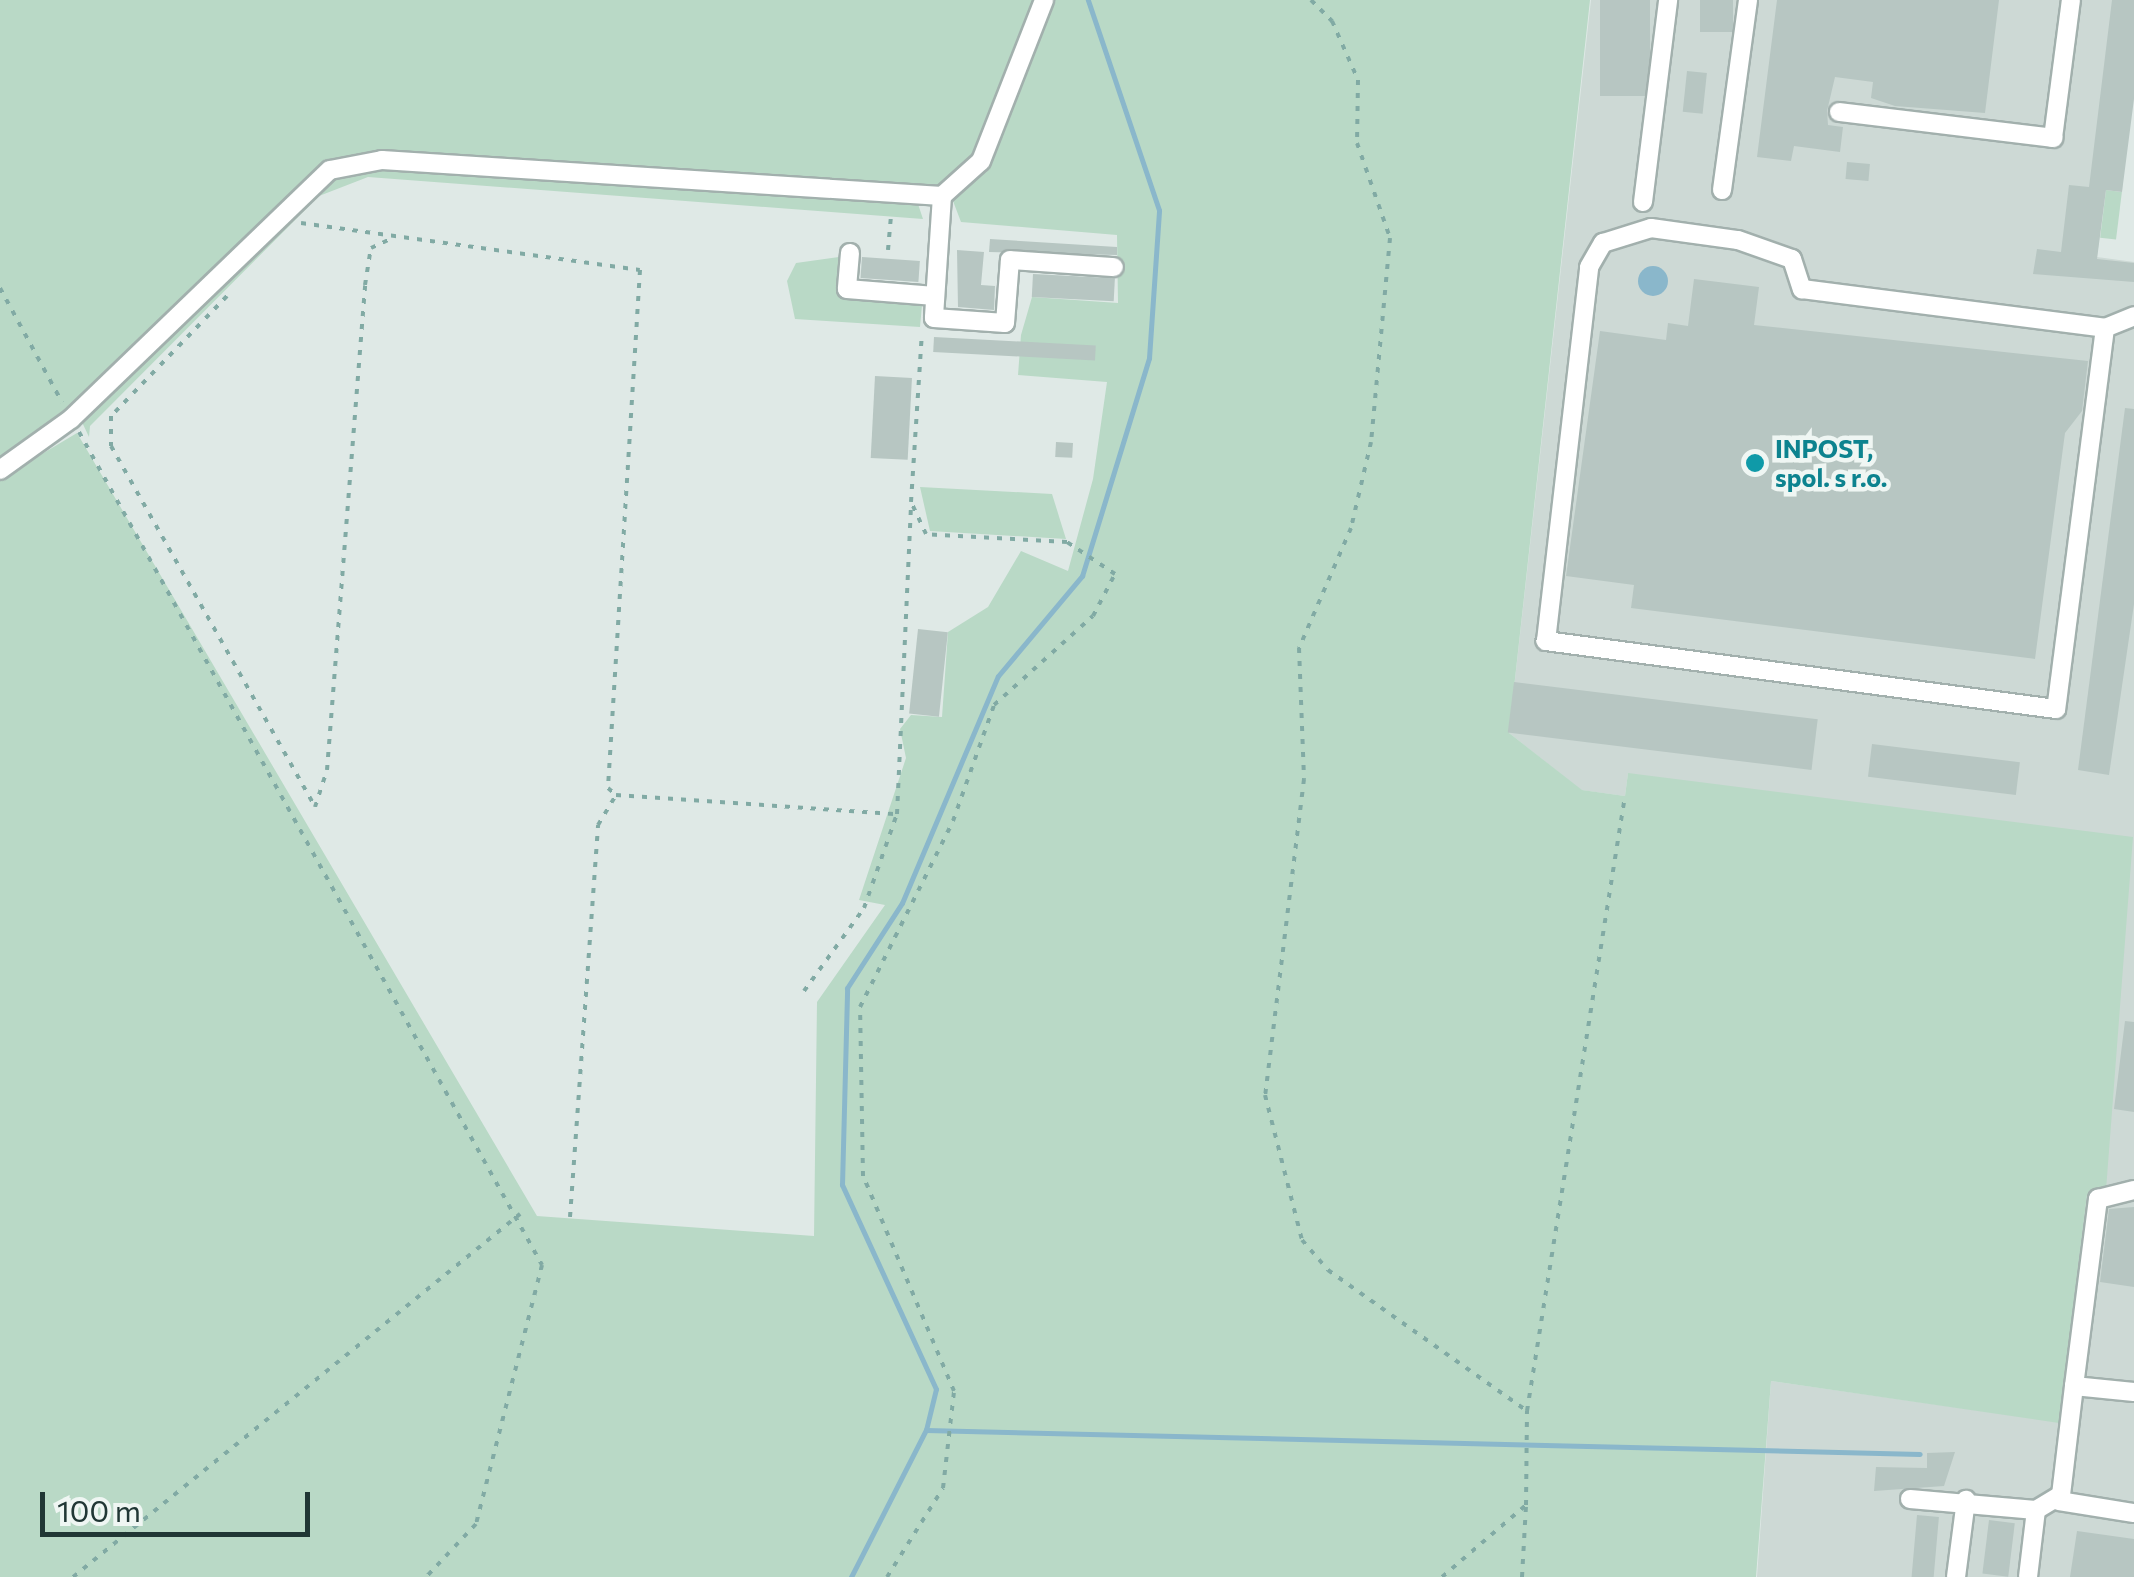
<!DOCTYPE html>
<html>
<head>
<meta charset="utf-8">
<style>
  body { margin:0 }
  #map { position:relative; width:2134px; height:1577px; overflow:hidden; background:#dfe9e6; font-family:Commissioner,sans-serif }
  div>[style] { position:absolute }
  .built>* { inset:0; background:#cdd9d5 }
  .green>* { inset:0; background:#b9d9c6; transform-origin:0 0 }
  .water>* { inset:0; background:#8ab7cb }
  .round { border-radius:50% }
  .stream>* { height:5px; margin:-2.5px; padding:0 2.5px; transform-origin:2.5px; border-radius:2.5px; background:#8ab7cb }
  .building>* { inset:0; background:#b7c6c2; transform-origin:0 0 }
  .path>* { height:4px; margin-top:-2px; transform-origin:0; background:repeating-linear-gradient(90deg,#81aaa4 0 5px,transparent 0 13px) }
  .roads { filter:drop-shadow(2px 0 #a2b0ad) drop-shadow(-2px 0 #a2b0ad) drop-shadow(0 2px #a2b0ad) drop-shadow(0 -2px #a2b0ad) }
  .minor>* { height:18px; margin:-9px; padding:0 9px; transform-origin:9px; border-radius:9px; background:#fff }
  .dots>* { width:28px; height:28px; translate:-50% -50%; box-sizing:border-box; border:5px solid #eff6f3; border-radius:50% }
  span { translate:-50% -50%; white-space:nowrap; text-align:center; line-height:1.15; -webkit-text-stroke:9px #eff6f3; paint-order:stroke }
  .culture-label { font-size:25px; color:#0d838f; font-weight:700 }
  .left { translate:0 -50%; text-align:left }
  .scale { position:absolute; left:40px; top:1492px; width:270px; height:45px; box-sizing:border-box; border:5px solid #213735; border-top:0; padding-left:12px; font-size:30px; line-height:35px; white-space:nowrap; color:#213735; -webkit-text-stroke:8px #eff6f3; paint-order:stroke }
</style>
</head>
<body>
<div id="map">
  <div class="built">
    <i style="clip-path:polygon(1591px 0,2134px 0,2122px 191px,2105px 190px,2097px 257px,2134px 262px,2134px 1577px,1757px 1577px,1771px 1381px,2059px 1422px,2087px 1195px,1628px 773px,1625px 796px,1581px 790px,1509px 733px)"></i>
  </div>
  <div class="green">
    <i style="clip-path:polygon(0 0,1036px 0,978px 150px,938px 189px,369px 152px,333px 162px,64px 416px,0 462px)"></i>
    <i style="clip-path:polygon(1051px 0,1590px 0,1509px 733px,1582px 790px,1625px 796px,1628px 773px,2133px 837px,2106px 1190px,2087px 1195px,2059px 1423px,1771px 1381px,1756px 1577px,0 1577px,0 479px,77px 433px,537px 1216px,814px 1236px,817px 1002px,885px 905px,859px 900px,906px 758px,900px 729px,911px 715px,942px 717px,948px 632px,988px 607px,1021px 551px,1068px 571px,1093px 479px,1107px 382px,1018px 375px,1021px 335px,1032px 297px,1118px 303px,1117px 235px,961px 222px,953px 201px,988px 164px)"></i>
    <i style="clip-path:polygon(364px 166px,918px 204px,923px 219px,368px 177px,319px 196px,90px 426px,89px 437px,81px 420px,328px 179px)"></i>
    <i style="left:2106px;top:190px;width:16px;height:48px;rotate:7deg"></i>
    <i style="clip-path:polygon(846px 256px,843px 297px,922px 305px,920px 327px,795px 319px,787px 281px,796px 263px)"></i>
    <i style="clip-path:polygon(920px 487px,1052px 494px,1066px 539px,930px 531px)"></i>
  </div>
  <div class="water">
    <i class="round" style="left:1638px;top:266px;width:30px;height:30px"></i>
  </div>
  <div class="stream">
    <i style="left:926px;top:1430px;width:994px;rotate:1.38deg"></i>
    <i style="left:851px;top:1577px;width:165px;rotate:-63deg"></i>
    <i style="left:926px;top:1430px;width:42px;rotate:-76.3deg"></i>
    <i style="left:936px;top:1389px;width:225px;rotate:-114.7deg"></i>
    <i style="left:842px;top:1185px;width:197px;rotate:-88.5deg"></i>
    <i style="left:847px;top:988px;width:101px;rotate:-57.1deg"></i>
    <i style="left:902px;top:903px;width:246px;rotate:-67.1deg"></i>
    <i style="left:998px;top:676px;width:131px;rotate:-50deg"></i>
    <i style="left:1082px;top:576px;width:228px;rotate:-72.9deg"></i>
    <i style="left:1149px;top:358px;width:148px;rotate:-86.1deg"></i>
    <i style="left:1159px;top:210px;width:222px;rotate:-108.7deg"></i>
  </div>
  <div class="building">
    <i style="left:1600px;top:0;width:50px;height:96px"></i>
    <i style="left:1700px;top:0;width:33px;height:32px"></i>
    <i style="clip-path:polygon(1777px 0,1999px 0,1985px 113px,1895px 106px,1871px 98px,1873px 82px,1835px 77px,1827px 111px,1828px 125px,1843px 127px,1840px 152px,1794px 146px,1791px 161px,1757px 157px)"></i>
    <i style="clip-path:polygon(2112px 0,2134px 0,2134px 99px,2122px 192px,2106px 190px,2097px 259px,2134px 263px,2134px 282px,2033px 274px,2037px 249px,2061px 252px,2069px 185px,2089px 187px)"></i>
    <i style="left:1687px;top:71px;width:20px;height:41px;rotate:6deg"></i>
    <i style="left:1847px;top:162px;width:23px;height:17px;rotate:5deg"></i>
    <i style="clip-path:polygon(990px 239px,1117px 247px,1117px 255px,989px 252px)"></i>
    <i style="clip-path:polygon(957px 250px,984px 252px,981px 285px,995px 286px,994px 310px,958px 307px)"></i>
    <i style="left:862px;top:257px;width:58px;height:21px;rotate:4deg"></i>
    <i style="left:1033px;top:274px;width:82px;height:23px;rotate:3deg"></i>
    <i style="clip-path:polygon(1694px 279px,1759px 287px,1754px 325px,2088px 361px,2082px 411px,2065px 433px,2035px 659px,1631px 608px,1634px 585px,1566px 576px,1600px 331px,1666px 340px,1668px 323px,1688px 326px)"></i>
    <i style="left:934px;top:337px;width:162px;height:15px;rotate:3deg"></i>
    <i style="left:875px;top:376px;width:37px;height:82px;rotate:3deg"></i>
    <i style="clip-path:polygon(2125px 408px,2134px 409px,2134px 604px,2109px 775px,2078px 770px)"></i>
    <i style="left:1056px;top:442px;width:17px;height:15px;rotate:3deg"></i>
    <i style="left:918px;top:629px;width:30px;height:85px;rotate:6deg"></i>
    <i style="left:1514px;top:682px;width:306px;height:51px;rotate:7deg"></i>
    <i style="left:1872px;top:744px;width:149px;height:33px;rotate:7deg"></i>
    <i style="clip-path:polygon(2125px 1021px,2134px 1022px,2134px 1112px,2114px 1109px)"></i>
    <i style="clip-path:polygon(2134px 1207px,2134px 1287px,2100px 1282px,2109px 1209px)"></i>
    <i style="clip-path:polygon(1955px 1452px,1944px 1486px,1874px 1491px,1876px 1467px,1927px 1468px,1927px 1453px)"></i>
    <i style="left:1917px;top:1515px;width:22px;height:63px;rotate:5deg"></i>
    <i style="left:1989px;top:1520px;width:26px;height:54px;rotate:7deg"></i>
    <i style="clip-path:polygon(2077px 1531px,2134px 1539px,2134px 1577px,2070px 1577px)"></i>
  </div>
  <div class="path">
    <i style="left:1311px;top:0;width:30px;rotate:45deg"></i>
    <i style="left:1332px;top:21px;width:64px;rotate:66.2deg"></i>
    <i style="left:1358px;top:80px;width:63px;rotate:90.9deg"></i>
    <i style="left:1357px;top:143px;width:101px;rotate:70.8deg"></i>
    <i style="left:1390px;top:238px;width:205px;rotate:95.3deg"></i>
    <i style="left:1371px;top:442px;width:88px;rotate:103.1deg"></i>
    <i style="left:1351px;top:528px;width:131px;rotate:113.4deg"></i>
    <i style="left:1299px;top:648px;width:131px;rotate:87.8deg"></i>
    <i style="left:1304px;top:779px;width:318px;rotate:97deg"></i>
    <i style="left:1265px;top:1095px;width:150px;rotate:75.7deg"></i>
    <i style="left:1302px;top:1240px;width:40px;rotate:49deg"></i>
    <i style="left:1328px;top:1270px;width:244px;rotate:35.3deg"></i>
    <i style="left:301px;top:223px;width:342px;rotate:7.9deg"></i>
    <i style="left:640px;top:270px;width:519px;rotate:93.54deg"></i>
    <i style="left:608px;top:788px;width:11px;rotate:41deg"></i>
    <i style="left:616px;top:795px;width:282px;rotate:3.9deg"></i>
    <i style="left:897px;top:814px;width:312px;rotate:-87.4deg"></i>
    <i style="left:888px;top:250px;width:33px;rotate:-85deg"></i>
    <i style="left:0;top:288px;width:130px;rotate:61.5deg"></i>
    <i style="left:227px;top:296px;width:167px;rotate:134deg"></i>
    <i style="left:111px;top:416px;width:30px;rotate:90deg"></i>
    <i style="left:111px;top:446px;width:415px;rotate:60.5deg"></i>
    <i style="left:315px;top:807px;width:39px;rotate:-72deg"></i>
    <i style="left:327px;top:770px;width:486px;rotate:-85.5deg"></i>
    <i style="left:365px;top:285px;width:37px;rotate:-81deg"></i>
    <i style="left:371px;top:248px;width:19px;rotate:-25deg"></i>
    <i style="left:79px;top:432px;width:953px;rotate:60.93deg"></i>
    <i style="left:542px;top:1265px;width:267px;rotate:104.3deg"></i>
    <i style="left:476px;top:1524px;width:73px;rotate:133.3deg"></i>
    <i style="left:804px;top:991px;width:102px;rotate:-54.1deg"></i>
    <i style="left:864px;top:908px;width:100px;rotate:-70.7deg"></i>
    <i style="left:570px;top:1217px;width:393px;rotate:-85.9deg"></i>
    <i style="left:598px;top:825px;width:35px;rotate:-59deg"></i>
    <i style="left:73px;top:1577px;width:576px;rotate:-39.08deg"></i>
    <i style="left:887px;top:1577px;width:105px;rotate:-57.8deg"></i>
    <i style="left:943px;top:1488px;width:98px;rotate:-83.5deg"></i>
    <i style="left:954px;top:1391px;width:233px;rotate:-112.9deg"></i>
    <i style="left:863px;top:1176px;width:169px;rotate:-91deg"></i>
    <i style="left:860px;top:1007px;width:208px;rotate:-63.4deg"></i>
    <i style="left:953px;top:821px;width:123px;rotate:-70.5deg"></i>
    <i style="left:994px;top:705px;width:133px;rotate:-42deg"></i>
    <i style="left:1093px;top:616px;width:47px;rotate:-62.4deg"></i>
    <i style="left:1115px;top:574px;width:58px;rotate:-146.3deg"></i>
    <i style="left:1067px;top:542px;width:141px;rotate:-176.8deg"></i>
    <i style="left:926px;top:534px;width:35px;rotate:-115deg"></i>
    <i style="left:911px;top:502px;width:169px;rotate:-86.3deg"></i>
    <i style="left:1442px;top:1577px;width:111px;rotate:-40.6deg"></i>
    <i style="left:1526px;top:1505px;width:94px;rotate:-89.4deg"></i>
    <i style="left:1527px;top:1411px;width:623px;rotate:-80.95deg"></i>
    <i style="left:1522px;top:1577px;width:72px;rotate:-86.8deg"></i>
  </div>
  <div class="roads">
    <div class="minor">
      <i style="left:1839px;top:112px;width:216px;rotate:6.9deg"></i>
      <i style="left:2053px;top:138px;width:139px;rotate:-82.6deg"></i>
      <i style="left:1722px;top:190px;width:192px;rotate:-82.2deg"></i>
      <i style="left:942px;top:196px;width:122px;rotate:93.8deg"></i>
      <i style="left:934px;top:318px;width:71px;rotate:4deg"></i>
      <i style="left:1005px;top:323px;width:63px;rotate:-85.5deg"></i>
      <i style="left:1010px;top:260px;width:104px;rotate:3.9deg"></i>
      <i style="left:1643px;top:202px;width:204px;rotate:-82.9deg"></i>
      <i style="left:850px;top:253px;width:36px;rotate:95deg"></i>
      <i style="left:847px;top:289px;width:88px;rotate:4.5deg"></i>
      <i style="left:2105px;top:328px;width:384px;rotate:97.3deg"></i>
      <i style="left:2056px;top:709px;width:515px;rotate:-172.41deg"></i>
      <i style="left:1546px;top:641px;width:376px;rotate:-83.4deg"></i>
      <i style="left:1589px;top:267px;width:28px;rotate:-60deg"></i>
      <i style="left:1603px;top:243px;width:50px;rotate:-17.4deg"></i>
      <i style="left:1651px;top:228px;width:88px;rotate:7.9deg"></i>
      <i style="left:1738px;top:240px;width:57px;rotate:19.4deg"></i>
      <i style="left:1792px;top:259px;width:32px;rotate:72deg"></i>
      <i style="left:1802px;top:289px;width:305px;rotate:7.3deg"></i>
      <i style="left:2105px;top:328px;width:31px;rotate:-22deg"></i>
      <i style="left:0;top:470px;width:87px;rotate:-35.7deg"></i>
      <i style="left:71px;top:419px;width:359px;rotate:-43.9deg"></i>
      <i style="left:330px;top:170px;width:53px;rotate:-10.9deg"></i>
      <i style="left:382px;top:160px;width:561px;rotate:3.68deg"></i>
      <i style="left:942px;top:196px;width:52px;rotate:-41.9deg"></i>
      <i style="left:981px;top:161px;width:173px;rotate:-68.6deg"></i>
      <i style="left:2074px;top:1386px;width:189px;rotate:-82.7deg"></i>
      <i style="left:2098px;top:1199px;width:37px;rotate:-14deg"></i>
      <i style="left:1910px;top:1499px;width:126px;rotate:5deg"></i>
      <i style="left:2036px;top:1510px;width:67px;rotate:96.8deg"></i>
      <i style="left:2059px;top:1501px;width:76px;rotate:9.1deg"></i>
      <i style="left:2036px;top:1510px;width:29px;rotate:-31deg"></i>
      <i style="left:2061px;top:1495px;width:110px;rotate:-83.2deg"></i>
      <i style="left:2074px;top:1386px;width:60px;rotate:5.7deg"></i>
      <i style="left:1956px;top:1577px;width:78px;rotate:-82.6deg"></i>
    </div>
  </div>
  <div class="dots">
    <i style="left:1755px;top:463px;background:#0f9aa8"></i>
  </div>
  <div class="culture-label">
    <span class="left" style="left:1775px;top:463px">INPOST,<br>spol. s r.o.</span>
  </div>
  <div class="scale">100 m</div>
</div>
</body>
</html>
